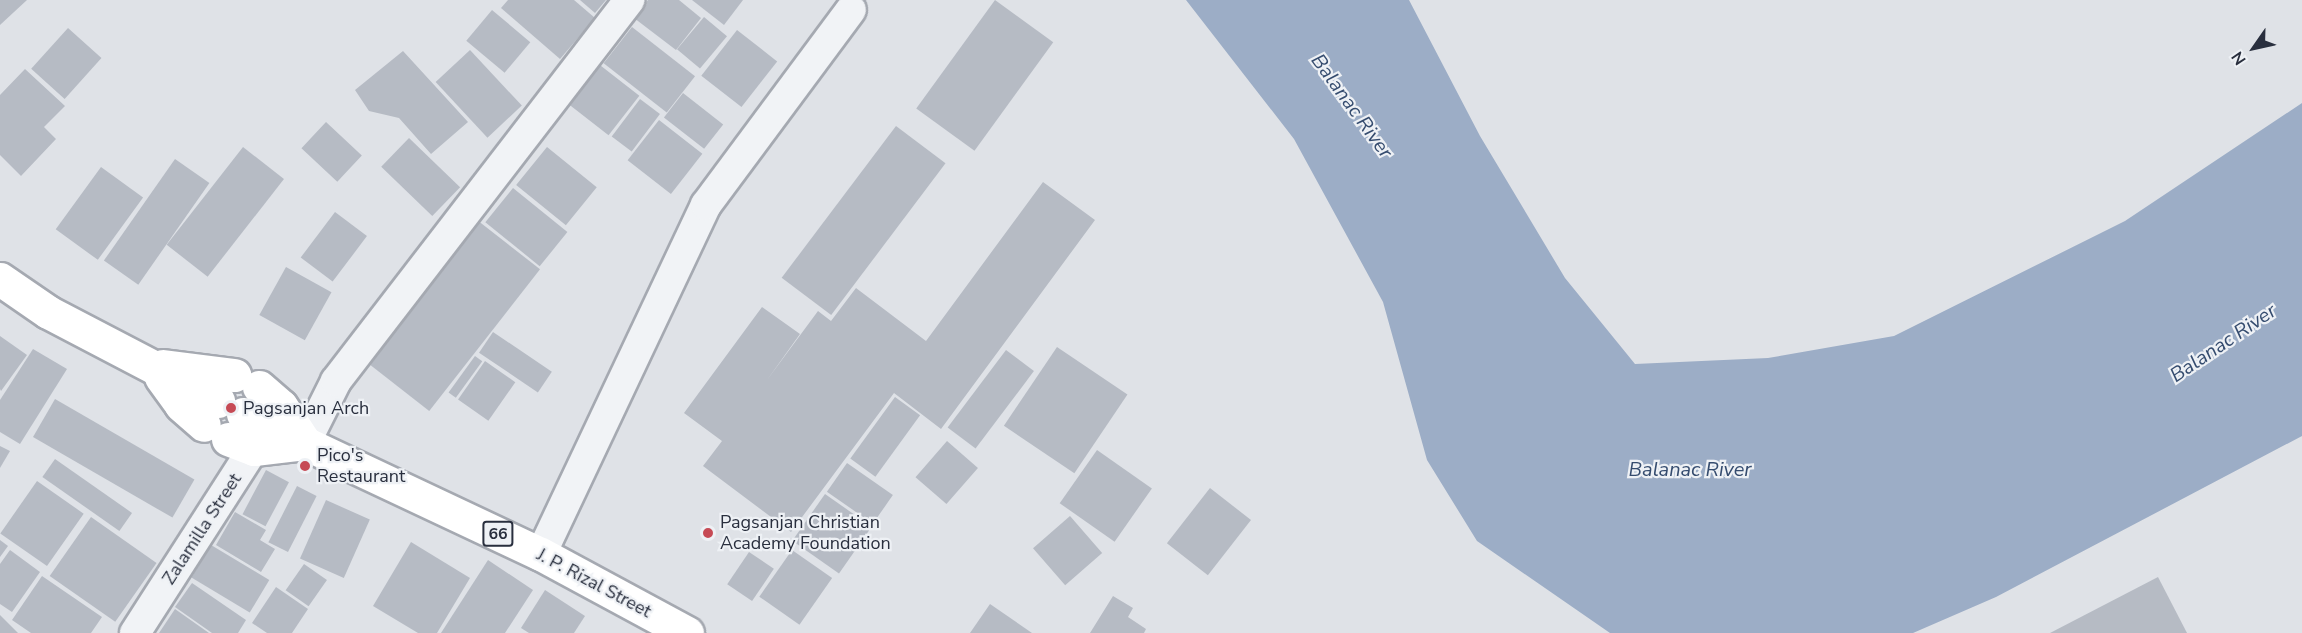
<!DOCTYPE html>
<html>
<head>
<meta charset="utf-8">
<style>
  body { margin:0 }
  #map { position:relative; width:2302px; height:633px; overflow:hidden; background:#dfe2e7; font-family:"Nunito Sans",sans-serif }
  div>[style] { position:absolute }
  .water>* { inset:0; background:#9cadc6 }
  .building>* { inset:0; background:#b6bbc4; transform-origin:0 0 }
  .roads { filter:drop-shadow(2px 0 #a5a9b1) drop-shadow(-2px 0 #a5a9b1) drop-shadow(0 2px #a5a9b1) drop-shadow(0 -2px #a5a9b1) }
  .minor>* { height:30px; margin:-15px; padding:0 15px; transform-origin:15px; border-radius:15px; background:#f1f3f6 }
  .primary>* { height:33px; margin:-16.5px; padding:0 16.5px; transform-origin:16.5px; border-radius:16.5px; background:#fff }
  .dots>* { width:16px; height:16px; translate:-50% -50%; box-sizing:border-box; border:3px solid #eef1f5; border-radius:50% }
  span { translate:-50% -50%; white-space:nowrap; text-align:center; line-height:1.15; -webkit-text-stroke:4.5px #eef1f5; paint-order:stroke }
  .shield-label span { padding:2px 4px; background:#eef1f5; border:2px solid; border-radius:4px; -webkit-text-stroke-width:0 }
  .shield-label { font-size:16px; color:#292f3e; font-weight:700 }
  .poi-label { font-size:18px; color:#292f3e }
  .left { translate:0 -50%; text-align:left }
  .street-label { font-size:18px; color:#292f3e }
  .water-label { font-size:20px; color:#354c6f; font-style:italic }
  .north { position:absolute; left:2224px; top:18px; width:60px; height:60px; -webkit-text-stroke:4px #eef1f5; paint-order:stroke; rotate:236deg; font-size:16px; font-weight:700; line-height:24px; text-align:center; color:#292f3e }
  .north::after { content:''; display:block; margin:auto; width:21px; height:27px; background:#292f3e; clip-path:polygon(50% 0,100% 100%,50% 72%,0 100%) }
</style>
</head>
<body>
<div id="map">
  <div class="water">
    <i style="clip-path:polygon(1186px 0,1409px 0,1480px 136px,1565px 278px,1635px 364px,1768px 358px,1894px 336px,2125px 221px,2302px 103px,2302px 436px,1996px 597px,1913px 633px,1610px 633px,1477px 541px,1427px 460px,1383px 302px,1294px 139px)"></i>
  </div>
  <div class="building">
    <i style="clip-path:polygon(0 0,27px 0,0 25px)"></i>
    <i style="clip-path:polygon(508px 0,574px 0,595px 18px,560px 59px,501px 8px)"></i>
    <i style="clip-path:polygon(580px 0,606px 0,595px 13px)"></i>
    <i style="clip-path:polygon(648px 0,679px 0,701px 18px,676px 50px,634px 18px)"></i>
    <i style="clip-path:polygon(692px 0,743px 0,724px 25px)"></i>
    <i style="left:995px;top:0;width:72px;height:134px;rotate:36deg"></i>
    <i style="left:492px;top:10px;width:50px;height:40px;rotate:40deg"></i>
    <i style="left:704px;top:17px;width:30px;height:42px;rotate:40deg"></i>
    <i style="left:632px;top:27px;width:80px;height:46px;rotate:38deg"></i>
    <i style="left:68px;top:28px;width:45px;height:55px;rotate:42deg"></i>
    <i style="left:737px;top:30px;width:51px;height:58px;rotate:38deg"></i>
    <i style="left:470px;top:50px;width:76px;height:47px;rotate:47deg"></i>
    <i style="clip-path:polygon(403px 51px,468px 122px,431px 154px,399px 118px,369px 111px,355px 90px)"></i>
    <i style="left:596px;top:62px;width:55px;height:50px;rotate:38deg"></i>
    <i style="clip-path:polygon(25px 69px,65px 106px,44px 127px,56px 139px,21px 176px,0 155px,0 95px)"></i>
    <i style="left:683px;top:93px;width:51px;height:31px;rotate:38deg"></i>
    <i style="left:640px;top:99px;width:25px;height:47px;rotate:37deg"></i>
    <i style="left:659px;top:120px;width:55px;height:51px;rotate:38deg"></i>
    <i style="left:326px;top:122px;width:49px;height:36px;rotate:43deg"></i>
    <i style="left:896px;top:126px;width:62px;height:190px;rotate:37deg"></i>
    <i style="left:409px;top:138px;width:71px;height:40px;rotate:44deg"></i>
    <i style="left:243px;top:147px;width:52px;height:124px;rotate:38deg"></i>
    <i style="left:547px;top:147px;width:64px;height:49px;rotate:39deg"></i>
    <i style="left:175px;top:159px;width:42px;height:124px;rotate:35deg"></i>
    <i style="left:101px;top:167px;width:52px;height:77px;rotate:36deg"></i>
    <i style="clip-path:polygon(1043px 182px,1095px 220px,941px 429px,894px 393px,791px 532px,703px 466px,722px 441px,684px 413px,762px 307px,800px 334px,767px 380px,818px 311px,831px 321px,856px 288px,926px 341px)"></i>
    <i style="left:513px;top:188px;width:70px;height:44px;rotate:39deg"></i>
    <i style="left:335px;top:212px;width:40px;height:57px;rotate:37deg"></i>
    <i style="left:477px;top:220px;width:80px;height:180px;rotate:38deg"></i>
    <i style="left:286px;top:267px;width:52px;height:55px;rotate:29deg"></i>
    <i style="left:493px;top:332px;width:71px;height:25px;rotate:34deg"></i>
    <i style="clip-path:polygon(0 336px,27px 355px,1px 391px,0 389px)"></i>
    <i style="left:1057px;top:347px;width:85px;height:95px;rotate:34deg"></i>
    <i style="clip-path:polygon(33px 349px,67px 369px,20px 444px,0 432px,0 400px)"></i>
    <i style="left:1006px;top:350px;width:35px;height:97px;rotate:37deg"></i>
    <i style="left:475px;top:356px;width:9px;height:45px;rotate:36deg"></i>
    <i style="left:485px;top:361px;width:37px;height:47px;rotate:35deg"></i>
    <i style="left:895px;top:397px;width:31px;height:76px;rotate:36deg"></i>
    <i style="left:55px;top:399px;width:161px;height:44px;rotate:30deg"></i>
    <i style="left:947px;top:441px;width:41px;height:48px;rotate:41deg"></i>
    <i style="clip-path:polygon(0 446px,10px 451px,0 468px)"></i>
    <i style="left:1097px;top:450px;width:67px;height:65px;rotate:35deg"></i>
    <i style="left:55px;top:459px;width:94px;height:22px;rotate:35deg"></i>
    <i style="left:847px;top:463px;width:56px;height:35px;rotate:35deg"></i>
    <i style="left:266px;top:470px;width:26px;height:50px;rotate:28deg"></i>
    <i style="left:37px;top:481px;width:57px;height:64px;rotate:35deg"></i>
    <i style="left:297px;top:486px;width:22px;height:63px;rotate:27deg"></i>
    <i style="left:1210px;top:488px;width:52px;height:70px;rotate:38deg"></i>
    <i style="left:825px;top:494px;width:57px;height:57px;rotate:35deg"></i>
    <i style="left:326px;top:500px;width:48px;height:64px;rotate:24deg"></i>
    <i style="clip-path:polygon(235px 512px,266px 530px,260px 540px,275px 549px,261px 572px,216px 545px)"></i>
    <i style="left:1070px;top:516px;width:49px;height:49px;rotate:49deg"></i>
    <i style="left:91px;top:517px;width:80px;height:72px;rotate:35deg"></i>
    <i style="clip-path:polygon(0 540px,8px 546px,0 557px)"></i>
    <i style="clip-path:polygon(411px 542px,470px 578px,437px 633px,418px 633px,373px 606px)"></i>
    <i style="left:211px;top:545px;width:68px;height:38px;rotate:31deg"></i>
    <i style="clip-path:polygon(10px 550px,40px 572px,12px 612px,0 604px,0 564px)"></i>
    <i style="left:792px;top:550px;width:49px;height:57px;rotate:35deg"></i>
    <i style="left:749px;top:552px;width:30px;height:39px;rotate:34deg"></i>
    <i style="clip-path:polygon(488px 560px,533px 590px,505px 633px,441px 633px)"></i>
    <i style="left:304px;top:564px;width:28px;height:32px;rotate:35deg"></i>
    <i style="clip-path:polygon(42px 576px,102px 617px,91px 633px,31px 633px,12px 620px)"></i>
    <i style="clip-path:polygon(2158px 577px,2187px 633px,2050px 633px)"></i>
    <i style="clip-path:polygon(192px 583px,246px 620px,238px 633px,212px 633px,175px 607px)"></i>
    <i style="clip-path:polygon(276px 587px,308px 609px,292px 633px,267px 633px,252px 623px)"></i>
    <i style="clip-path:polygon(545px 590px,585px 616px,574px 633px,529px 633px,521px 628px)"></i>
    <i style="clip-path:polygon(1113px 596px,1133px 608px,1128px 617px,1146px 629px,1144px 633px,1090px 633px)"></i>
    <i style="clip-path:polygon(990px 604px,1032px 633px,970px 633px)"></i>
    <i style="clip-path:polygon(175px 609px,209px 633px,159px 633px)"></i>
    <i style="clip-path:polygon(0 615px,18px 633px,0 633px)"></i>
  </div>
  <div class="roads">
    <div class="minor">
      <i style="left:305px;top:443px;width:69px;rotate:-63.4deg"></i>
      <i style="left:336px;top:381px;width:481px;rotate:-52.4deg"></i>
      <i style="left:541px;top:554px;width:386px;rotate:-64.7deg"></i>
      <i style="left:706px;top:205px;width:243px;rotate:-53.4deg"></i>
      <i style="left:135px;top:633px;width:242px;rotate:-57.3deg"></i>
    </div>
    <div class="primary">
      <i style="left:0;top:279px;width:58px;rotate:34.5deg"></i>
      <i style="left:48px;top:312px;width:192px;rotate:27.6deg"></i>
      <i style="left:163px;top:366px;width:72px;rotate:7.2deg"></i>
      <i style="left:161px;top:377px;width:34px;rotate:54deg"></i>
      <i style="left:181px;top:405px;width:30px;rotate:41deg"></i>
      <i style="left:259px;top:387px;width:29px;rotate:41deg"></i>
      <i style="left:281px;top:406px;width:44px;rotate:57deg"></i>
      <i style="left:243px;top:414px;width:329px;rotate:25.2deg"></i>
      <i style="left:541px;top:554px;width:166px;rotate:28.4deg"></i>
      <i style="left:228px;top:439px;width:28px;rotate:21deg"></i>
      <i style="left:254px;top:449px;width:51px;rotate:-6.7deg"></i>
    </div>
  </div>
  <div class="dots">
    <i style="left:231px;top:408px;background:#c64a55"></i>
    <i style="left:305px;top:466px;background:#c64a55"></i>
    <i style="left:708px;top:533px;background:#c64a55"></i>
  </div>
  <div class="shield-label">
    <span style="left:498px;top:534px">66</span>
  </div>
  <div class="poi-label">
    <span class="left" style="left:243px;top:408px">Pagsanjan Arch</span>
    <span class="left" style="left:317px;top:466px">Pico's<br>Restaurant</span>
    <span class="left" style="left:720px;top:533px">Pagsanjan Christian<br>Academy Foundation</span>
  </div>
  <div class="street-label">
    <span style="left:202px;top:529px;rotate:-57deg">Zalamilla Street</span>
    <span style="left:594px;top:583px;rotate:28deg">J. P. Rizal Street</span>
  </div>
  <div class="water-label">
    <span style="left:1352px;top:106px;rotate:54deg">Balanac River</span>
    <span style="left:2223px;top:343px;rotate:-34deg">Balanac River</span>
    <span style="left:1690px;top:469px">Balanac River</span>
  </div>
  <div class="north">N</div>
</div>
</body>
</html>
